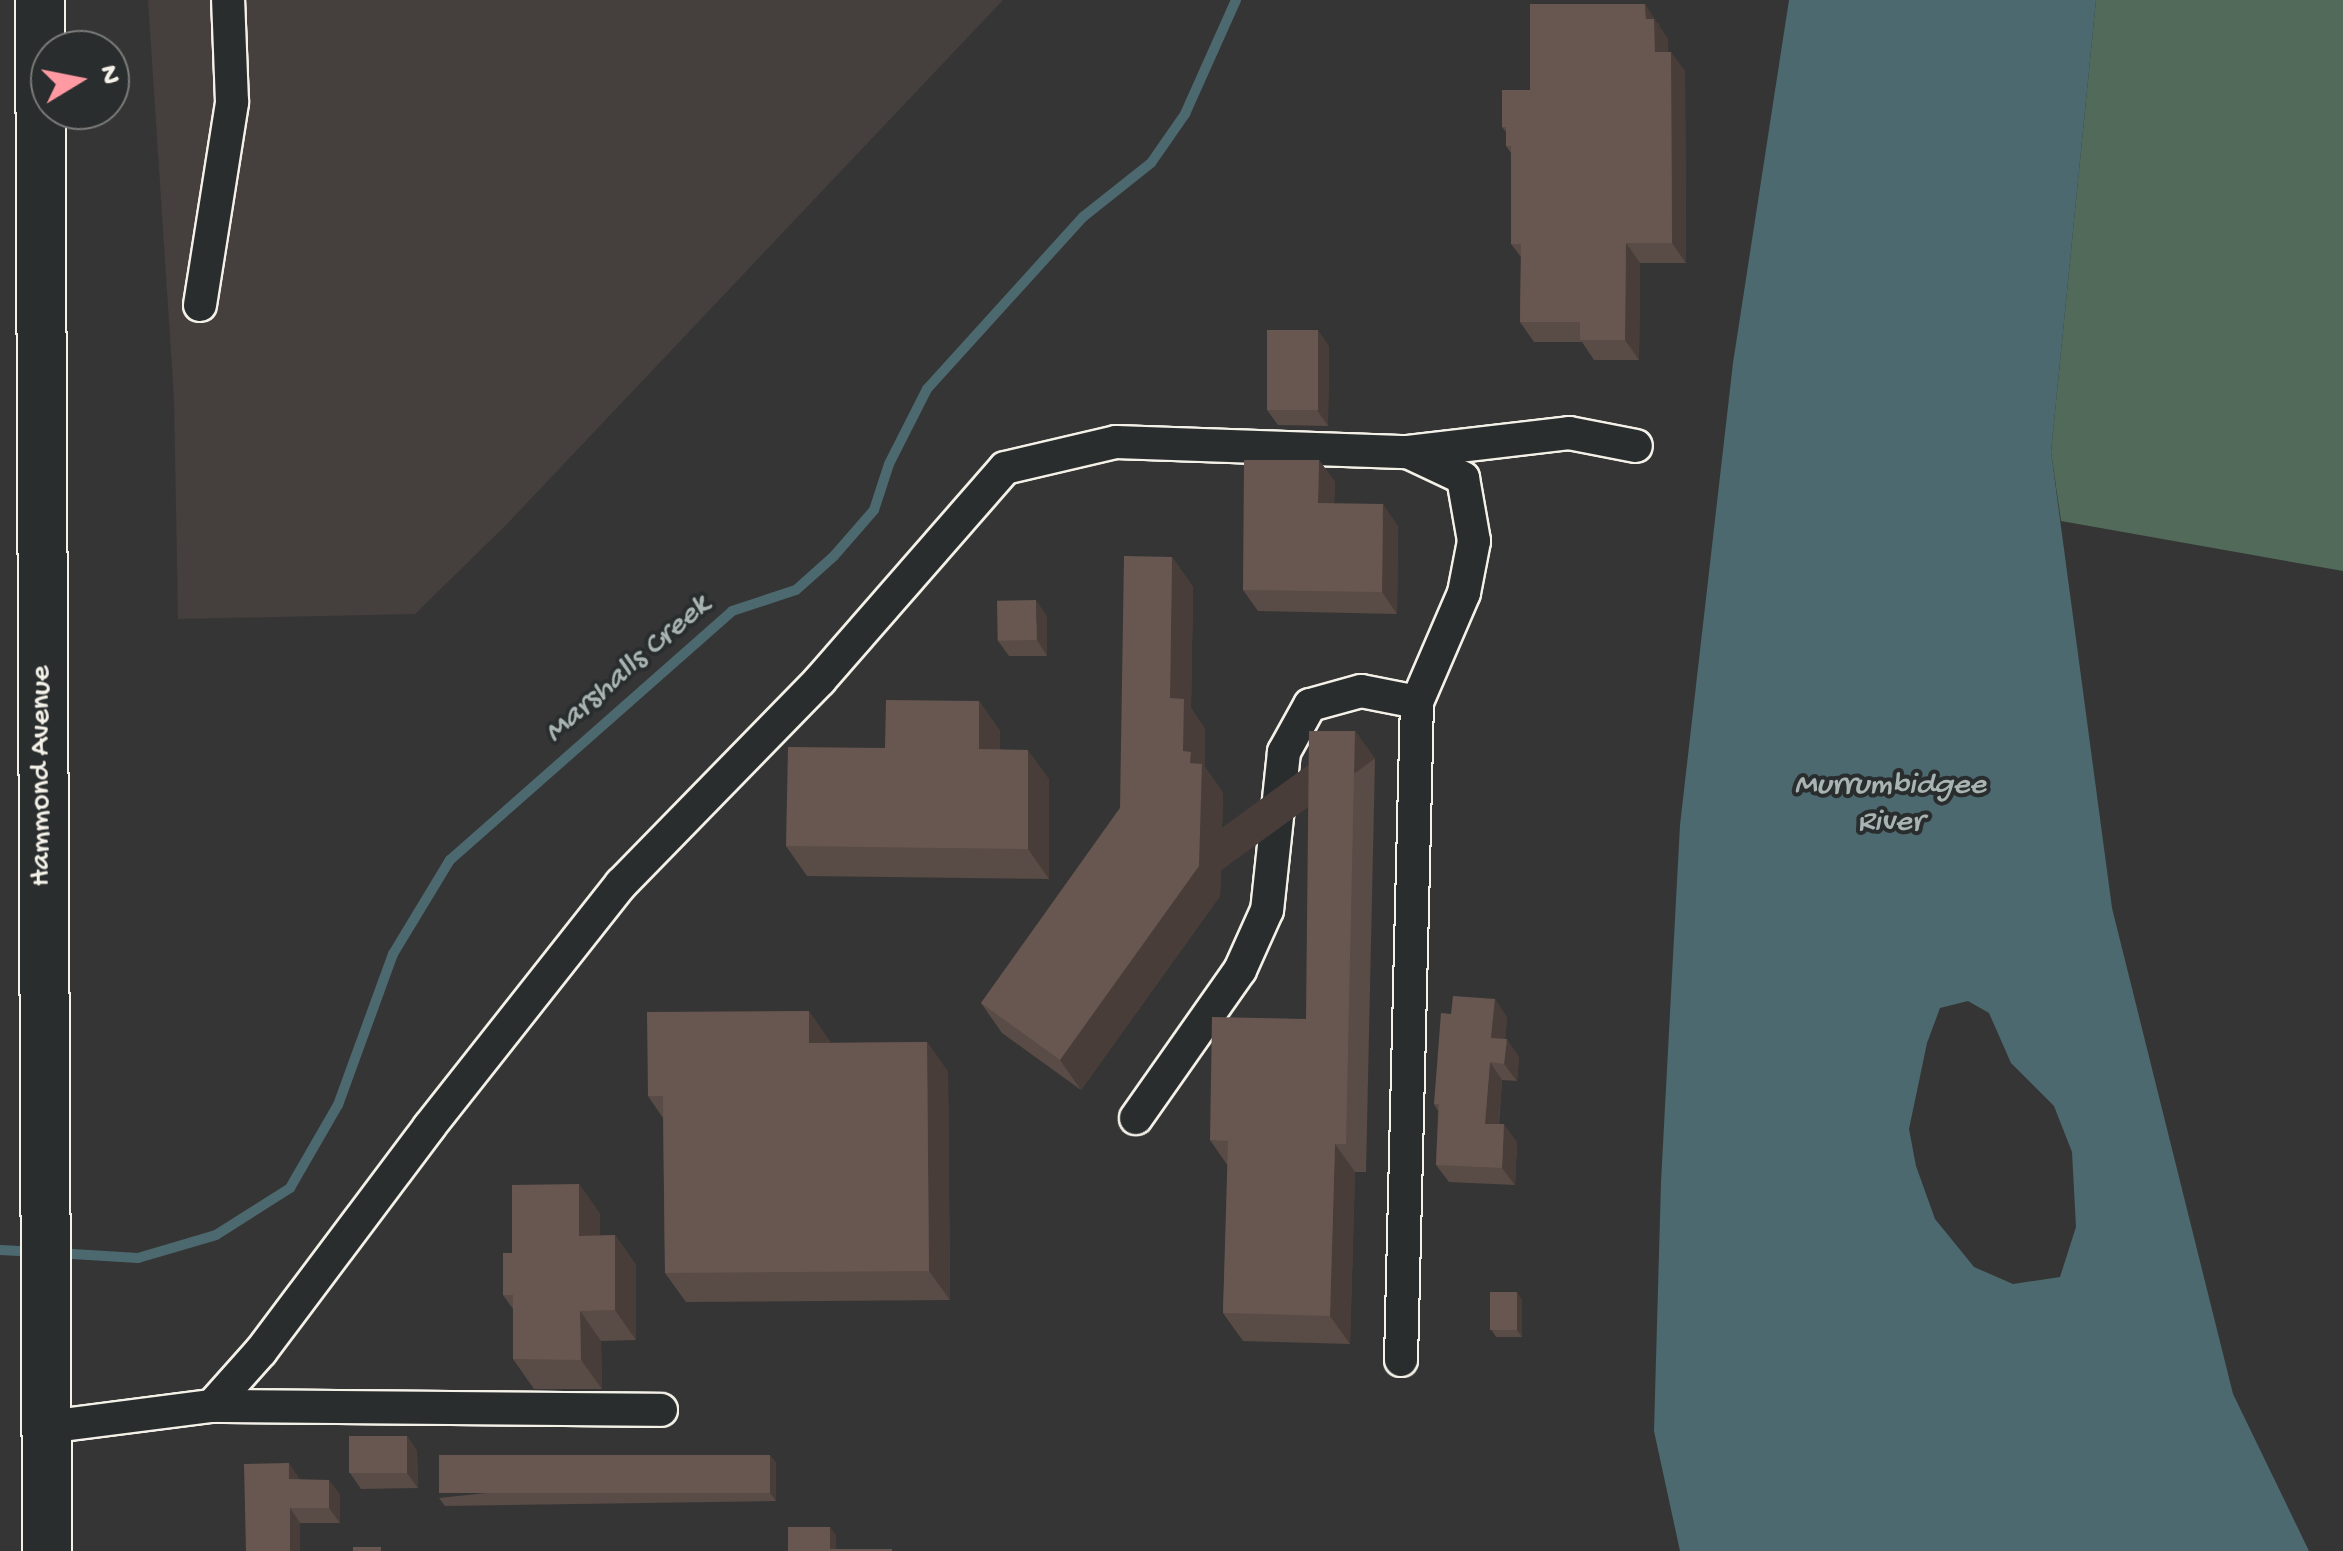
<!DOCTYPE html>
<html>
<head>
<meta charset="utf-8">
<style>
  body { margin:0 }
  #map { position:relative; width:2343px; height:1551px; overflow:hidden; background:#363535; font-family:"Gochi Hand",sans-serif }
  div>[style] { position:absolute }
  .built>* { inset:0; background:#453f3d }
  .green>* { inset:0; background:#516a59 }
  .water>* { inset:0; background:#4c696f }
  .stream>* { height:10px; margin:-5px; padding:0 5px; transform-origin:5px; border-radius:5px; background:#4c696f }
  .roads { filter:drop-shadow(2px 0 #f4f1e8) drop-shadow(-2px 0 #f4f1e8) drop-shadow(0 2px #f4f1e8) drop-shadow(0 -2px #f4f1e8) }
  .minor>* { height:32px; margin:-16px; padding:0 16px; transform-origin:16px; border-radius:16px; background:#2a2d2e }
  .highway>* { height:48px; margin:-24px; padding:0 24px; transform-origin:24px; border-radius:24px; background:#2a2d2e }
  .wall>* { inset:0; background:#594b45 }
  .shaded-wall>* { inset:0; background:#483d38; transform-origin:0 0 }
  .building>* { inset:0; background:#675750; transform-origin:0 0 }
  span { translate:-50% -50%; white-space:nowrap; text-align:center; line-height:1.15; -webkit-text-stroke:8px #2a2d2e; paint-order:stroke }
  .street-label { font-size:30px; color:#f4f1e8 }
  .water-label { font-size:32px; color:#a8b4b2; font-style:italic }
  .north { position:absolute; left:30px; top:30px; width:100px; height:100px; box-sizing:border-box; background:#2a2d2e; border:2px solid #7b7b78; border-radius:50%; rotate:80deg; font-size:28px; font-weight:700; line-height:40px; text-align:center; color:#f4f1e8 }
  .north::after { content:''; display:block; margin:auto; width:35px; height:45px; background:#ff9aa2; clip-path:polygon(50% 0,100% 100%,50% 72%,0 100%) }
</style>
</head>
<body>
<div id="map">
  <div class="built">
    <i style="clip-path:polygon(148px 0,1003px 0,506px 525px,415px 614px,178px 619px,174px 398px)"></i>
  </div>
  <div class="green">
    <i style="clip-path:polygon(2096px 0,2343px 0,2343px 571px,2061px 521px,2051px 452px)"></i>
  </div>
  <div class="water">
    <i style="clip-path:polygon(evenodd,1789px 0,2096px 0,2051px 452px,2112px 908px,2233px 1394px,2309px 1551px,1680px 1551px,1654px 1431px,1661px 1182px,1680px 825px,1733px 363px,1789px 0,1968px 1001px,1989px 1013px,2011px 1063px,2054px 1106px,2072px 1152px,2076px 1227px,2060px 1277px,2013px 1284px,1974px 1267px,1935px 1219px,1916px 1166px,1909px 1129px,1927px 1043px,1940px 1008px,1968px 1001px)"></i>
  </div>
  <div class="stream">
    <i style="left:0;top:1250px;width:34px;rotate:3deg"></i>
    <i style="left:56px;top:1253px;width:82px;rotate:3.5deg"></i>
    <i style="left:138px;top:1258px;width:81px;rotate:-16.4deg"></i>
    <i style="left:216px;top:1235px;width:88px;rotate:-32.4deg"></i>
    <i style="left:290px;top:1188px;width:96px;rotate:-60deg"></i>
    <i style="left:338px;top:1105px;width:161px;rotate:-70deg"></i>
    <i style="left:393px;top:954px;width:110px;rotate:-58.8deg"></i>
    <i style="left:450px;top:860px;width:376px;rotate:-41.4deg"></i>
    <i style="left:732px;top:611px;width:67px;rotate:-18.2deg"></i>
    <i style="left:796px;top:590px;width:51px;rotate:-41.8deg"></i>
    <i style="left:834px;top:556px;width:61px;rotate:-49deg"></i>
    <i style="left:874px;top:510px;width:48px;rotate:-71.9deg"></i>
    <i style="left:889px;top:464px;width:84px;rotate:-63.1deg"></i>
    <i style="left:927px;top:389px;width:232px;rotate:-47.8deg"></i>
    <i style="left:1083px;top:217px;width:87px;rotate:-38.5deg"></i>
    <i style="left:1151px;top:163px;width:60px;rotate:-55.2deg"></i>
    <i style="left:1185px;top:114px;width:125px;rotate:-65.9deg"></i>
  </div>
  <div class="roads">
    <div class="minor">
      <i style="left:200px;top:305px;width:206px;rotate:-81deg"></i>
      <i style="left:232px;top:102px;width:102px;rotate:-92.2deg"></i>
      <i style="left:1408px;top:452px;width:162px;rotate:-6.7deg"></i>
      <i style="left:1569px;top:433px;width:68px;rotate:11deg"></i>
      <i style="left:1401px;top:1360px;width:658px;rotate:-88.61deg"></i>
      <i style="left:212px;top:1406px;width:74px;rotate:-48.3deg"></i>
      <i style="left:261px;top:1351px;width:280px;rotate:-53.1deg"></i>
      <i style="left:429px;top:1127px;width:310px;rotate:-51.7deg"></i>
      <i style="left:621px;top:884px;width:285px;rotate:-45.7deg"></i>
      <i style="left:820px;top:680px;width:281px;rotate:-48.9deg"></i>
      <i style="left:1005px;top:468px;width:114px;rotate:-13.2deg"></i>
      <i style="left:1116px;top:442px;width:292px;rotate:2deg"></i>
      <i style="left:1408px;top:452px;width:61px;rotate:25.3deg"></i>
      <i style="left:1463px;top:478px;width:64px;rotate:80.1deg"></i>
      <i style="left:1474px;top:541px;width:53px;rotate:100.9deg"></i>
      <i style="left:1464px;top:593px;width:119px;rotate:113.3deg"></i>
      <i style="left:1417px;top:702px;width:57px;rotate:-168.9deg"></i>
      <i style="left:1361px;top:691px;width:53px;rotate:164.6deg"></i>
      <i style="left:1310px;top:705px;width:54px;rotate:119deg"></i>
      <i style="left:1284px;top:752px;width:159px;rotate:96.1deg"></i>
      <i style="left:1267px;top:910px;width:66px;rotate:114.2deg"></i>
      <i style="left:1240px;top:970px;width:181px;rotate:125.1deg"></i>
      <i style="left:47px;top:1427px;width:166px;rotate:-7.3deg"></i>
      <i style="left:212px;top:1406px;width:449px;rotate:0.5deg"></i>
    </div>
    <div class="highway">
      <i style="left:40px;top:0;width:1551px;rotate:89.74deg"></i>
    </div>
  </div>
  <div class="wall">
    <i style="clip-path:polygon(1659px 23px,1659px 27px,1668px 39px,1668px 52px,1685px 71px,1686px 263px,1640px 263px,1639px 360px,1594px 360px,1582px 342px,1534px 342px,1520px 322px,1521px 257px,1511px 244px,1511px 153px,1506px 146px,1506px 132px,1502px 127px,1530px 90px)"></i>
    <i style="clip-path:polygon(1329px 346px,1328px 426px,1278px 425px,1267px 410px)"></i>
    <i style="clip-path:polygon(1319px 460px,1335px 482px,1334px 504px,1398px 526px,1397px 614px,1258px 611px,1243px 590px)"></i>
    <i style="clip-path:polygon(1172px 557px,1193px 587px,1191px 708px,1205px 729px,1205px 767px,1223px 793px,1220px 896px,1081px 1090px,1002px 1033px,981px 1003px,1120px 808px)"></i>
    <i style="clip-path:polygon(1047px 616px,1047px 656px,1009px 656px,998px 641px)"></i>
    <i style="clip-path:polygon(979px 701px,1000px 731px,1000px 749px,1049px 779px,1049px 879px,807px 876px,786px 846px,885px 748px)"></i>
    <i style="clip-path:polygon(1355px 731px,1375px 759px,1366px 1172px,1355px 1172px,1350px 1344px,1243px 1341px,1223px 1313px,1228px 1166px,1210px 1140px,1306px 1019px)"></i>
    <i style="clip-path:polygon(1507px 1017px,1505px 1039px,1519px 1057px,1517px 1081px,1502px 1080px,1499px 1124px,1517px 1142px,1515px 1185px,1449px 1182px,1436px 1165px,1438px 1111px,1434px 1104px)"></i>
    <i style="clip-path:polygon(830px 1041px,830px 1043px,927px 1042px,948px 1072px,950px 1300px,686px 1302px,665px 1273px,663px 1118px,648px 1096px)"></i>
    <i style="clip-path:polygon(579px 1184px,600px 1214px,600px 1236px,615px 1235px,636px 1265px,636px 1340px,601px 1341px,602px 1389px,534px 1389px,513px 1359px,513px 1309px,503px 1295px,512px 1253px)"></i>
    <i style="clip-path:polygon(1522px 1300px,1522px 1337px,1496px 1337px,1491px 1329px)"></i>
    <i style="clip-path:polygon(407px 1436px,417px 1451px,418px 1488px,361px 1489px,350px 1473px)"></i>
    <i style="clip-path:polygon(776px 1462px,776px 1501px,445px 1506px,439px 1498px)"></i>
    <i style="clip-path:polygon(299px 1478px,299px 1479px,340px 1494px,340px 1523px,300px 1523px,300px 1551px,246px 1551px)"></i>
  </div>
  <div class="shaded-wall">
    <i style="clip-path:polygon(1645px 4px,1668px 39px,1669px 71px,1655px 52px,1646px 19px)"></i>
    <i style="clip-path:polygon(1671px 52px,1685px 71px,1686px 263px,1672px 243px)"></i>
    <i style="clip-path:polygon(1626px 243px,1640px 263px,1639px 360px,1625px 340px)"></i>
    <i style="clip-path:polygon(1318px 330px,1329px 346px,1328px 426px,1317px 410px)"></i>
    <i style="clip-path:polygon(1319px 460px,1335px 482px,1333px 525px,1318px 503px)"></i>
    <i style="clip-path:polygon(1383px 504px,1398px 526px,1397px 614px,1382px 592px)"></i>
    <i style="clip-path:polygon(1172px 557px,1193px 587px,1191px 708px,1205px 729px,1205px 767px,1223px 793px,1220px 896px,1081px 1090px,1060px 1060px,1183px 751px,1170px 698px)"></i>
    <i style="clip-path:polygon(1036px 600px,1047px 616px,1047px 656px,1037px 640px)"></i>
    <i style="clip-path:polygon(979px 701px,1000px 731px,1000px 779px,979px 749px)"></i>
    <i style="left:1355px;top:731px;width:34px;height:413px;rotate:54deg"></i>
    <i style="clip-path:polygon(1028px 750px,1049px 779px,1049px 879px,1028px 849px)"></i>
    <i style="clip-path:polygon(1495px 999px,1507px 1017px,1504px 1056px,1491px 1038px)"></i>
    <i style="clip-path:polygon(809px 1011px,830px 1041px,830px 1073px,809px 1043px)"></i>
    <i style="clip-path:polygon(1507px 1039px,1519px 1057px,1517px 1081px,1504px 1064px)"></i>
    <i style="clip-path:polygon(927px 1042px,948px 1072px,950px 1300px,929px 1271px)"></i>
    <i style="clip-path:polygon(1490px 1062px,1502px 1080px,1497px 1142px,1485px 1124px)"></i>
    <i style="clip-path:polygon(1504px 1124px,1517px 1142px,1515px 1185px,1502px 1168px)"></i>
    <i style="clip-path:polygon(1335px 1144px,1355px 1172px,1350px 1344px,1330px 1316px)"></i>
    <i style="clip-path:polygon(579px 1184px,600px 1214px,600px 1265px,579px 1236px)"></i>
    <i style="clip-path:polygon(615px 1235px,636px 1265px,636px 1340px,615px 1310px)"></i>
    <i style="clip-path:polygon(1517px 1292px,1522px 1300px,1522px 1337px,1517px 1330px)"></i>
    <i style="clip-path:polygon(580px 1311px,601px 1341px,602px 1389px,581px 1360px)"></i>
    <i style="clip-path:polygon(407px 1436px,417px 1451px,418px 1488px,407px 1473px)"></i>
    <i style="clip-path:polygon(770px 1455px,776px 1462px,776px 1501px,770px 1493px)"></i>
    <i style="clip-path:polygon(289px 1463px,299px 1478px,299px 1494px,289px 1479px)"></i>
    <i style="clip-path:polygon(329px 1480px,340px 1494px,340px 1523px,329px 1508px)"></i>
    <i style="clip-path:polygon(290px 1508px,300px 1523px,300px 1551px,290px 1551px)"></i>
    <i style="clip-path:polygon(830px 1527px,836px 1535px,836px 1551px,830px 1549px)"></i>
  </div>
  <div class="building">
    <i style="clip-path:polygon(1530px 4px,1645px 4px,1646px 19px,1654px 19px,1655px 52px,1671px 52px,1672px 243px,1626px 243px,1625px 340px,1580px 340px,1580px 322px,1520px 322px,1521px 244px,1511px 244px,1511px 146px,1506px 146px,1506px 127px,1502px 127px,1502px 90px,1530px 90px)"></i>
    <i style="left:1267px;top:330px;width:51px;height:80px"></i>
    <i style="clip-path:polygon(1244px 460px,1319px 460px,1318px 503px,1383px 504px,1382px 592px,1243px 590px)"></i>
    <i style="clip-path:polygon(1124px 556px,1172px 557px,1170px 698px,1184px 699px,1183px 751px,1191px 752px,1190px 763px,1202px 764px,1199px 866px,1060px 1060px,981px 1003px,1120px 808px)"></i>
    <i style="left:1036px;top:600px;width:40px;height:39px;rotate:89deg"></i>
    <i style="clip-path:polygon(886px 700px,979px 701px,979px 749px,1028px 750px,1028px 849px,786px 846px,788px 747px,885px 748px)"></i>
    <i style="clip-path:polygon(1309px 731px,1355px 731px,1346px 1144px,1335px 1144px,1330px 1316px,1223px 1313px,1228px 1141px,1210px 1140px,1212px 1017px,1306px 1019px)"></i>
    <i style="clip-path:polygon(1453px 996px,1495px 999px,1491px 1038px,1507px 1039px,1504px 1064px,1490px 1062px,1485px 1124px,1504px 1124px,1502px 1168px,1436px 1165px,1439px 1104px,1434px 1104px,1441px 1013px,1451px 1014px)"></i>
    <i style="clip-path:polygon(809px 1011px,809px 1043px,927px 1042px,929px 1271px,665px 1273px,663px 1096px,648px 1096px,647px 1012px)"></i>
    <i style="clip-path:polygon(579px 1184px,579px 1236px,615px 1235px,615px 1310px,580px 1311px,581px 1360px,513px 1359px,513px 1295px,503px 1295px,503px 1253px,512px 1253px,512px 1185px)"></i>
    <i style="left:1517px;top:1292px;width:38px;height:27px;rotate:90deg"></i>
    <i style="left:349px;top:1436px;width:58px;height:37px"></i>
    <i style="left:770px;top:1455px;width:38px;height:331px;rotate:90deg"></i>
    <i style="clip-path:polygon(289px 1463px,289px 1479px,329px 1480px,329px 1508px,290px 1508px,290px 1551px,246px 1551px,244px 1464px)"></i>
    <i style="clip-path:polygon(788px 1527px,830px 1527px,830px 1549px,892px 1549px,892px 1551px,788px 1551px)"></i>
    <i style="left:353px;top:1547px;width:28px;height:4px"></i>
  </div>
  <div class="street-label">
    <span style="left:43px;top:776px;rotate:-90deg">Hammond Avenue</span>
  </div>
  <div class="water-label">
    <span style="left:628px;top:670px;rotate:-41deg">Marshalls Creek</span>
    <span style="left:1890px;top:805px">Murrumbidgee<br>River</span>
  </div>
  <div class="north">N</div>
</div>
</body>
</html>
